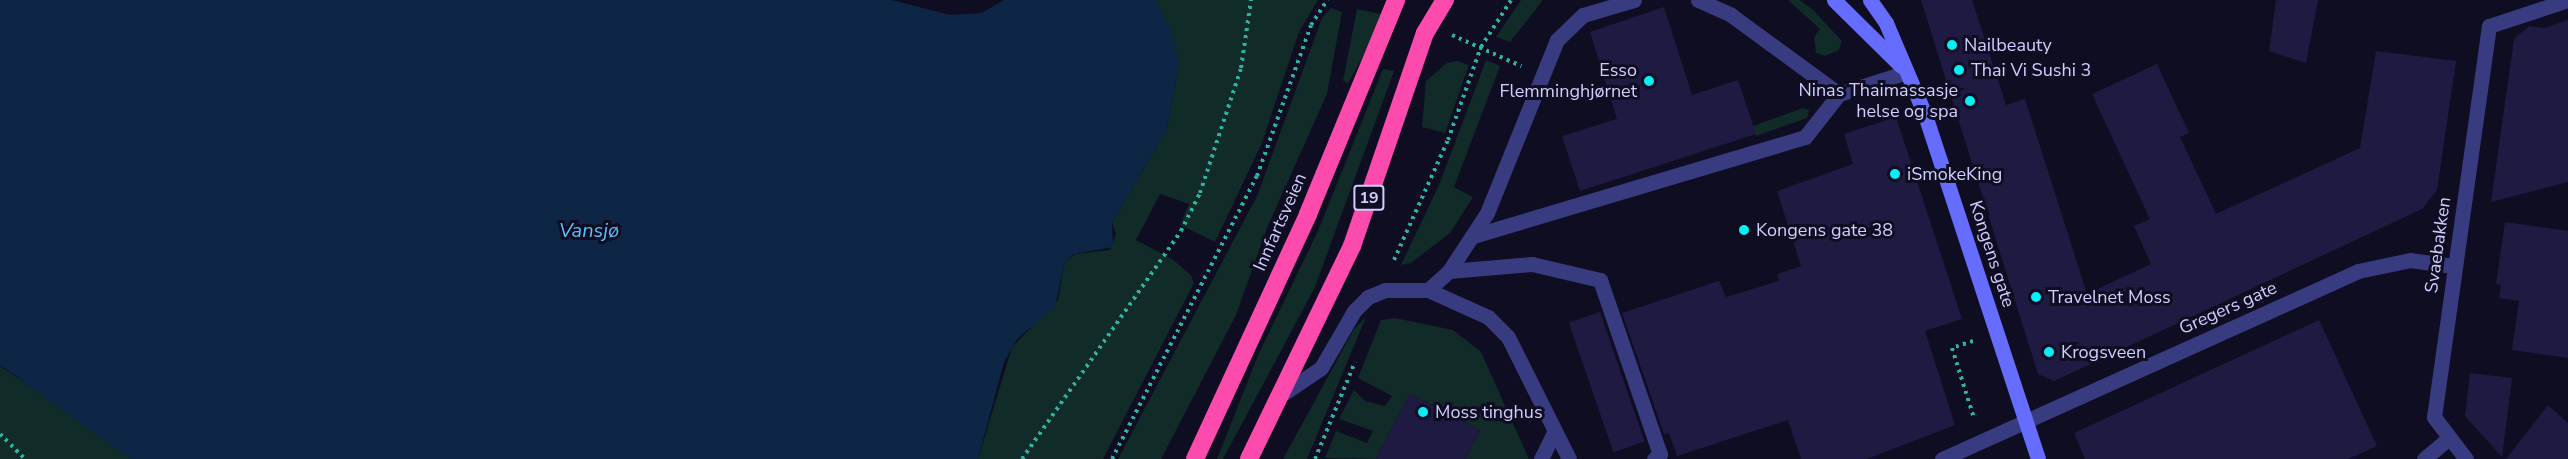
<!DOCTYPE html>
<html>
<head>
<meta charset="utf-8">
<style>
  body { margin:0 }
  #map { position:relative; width:2568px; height:459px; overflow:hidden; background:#0f0d21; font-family:"Nunito Sans",sans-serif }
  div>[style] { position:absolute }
  .green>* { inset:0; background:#102b28 }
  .water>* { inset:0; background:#0d2646 }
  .building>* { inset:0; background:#1f1a42; transform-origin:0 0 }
  .path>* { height:4px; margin-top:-2px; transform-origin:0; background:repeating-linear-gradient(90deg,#2fb2a0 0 3px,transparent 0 7.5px) }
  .lane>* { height:15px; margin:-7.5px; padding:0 7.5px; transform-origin:7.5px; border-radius:7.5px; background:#393b80 }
  .street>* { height:15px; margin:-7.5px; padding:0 7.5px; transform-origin:7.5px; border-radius:7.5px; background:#393b80 }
  .secondary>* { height:15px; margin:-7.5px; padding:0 7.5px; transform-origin:7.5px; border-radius:7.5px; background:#666dfe }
  .highway>* { height:18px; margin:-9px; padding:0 9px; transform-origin:9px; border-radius:9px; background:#fd4aad }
  .dots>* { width:16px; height:16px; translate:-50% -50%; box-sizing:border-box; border:3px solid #0f0d21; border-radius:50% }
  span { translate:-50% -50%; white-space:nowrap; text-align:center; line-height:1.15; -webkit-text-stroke:6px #0f0d21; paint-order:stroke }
  .shield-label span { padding:2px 4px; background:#0f0d21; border:2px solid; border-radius:4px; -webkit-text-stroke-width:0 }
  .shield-label { font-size:16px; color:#d0ceff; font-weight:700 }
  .poi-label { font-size:18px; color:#d0ceff }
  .left { translate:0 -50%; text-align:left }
  .right { translate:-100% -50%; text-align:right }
  .street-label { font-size:18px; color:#d0ceff }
  .water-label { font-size:20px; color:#5dbffe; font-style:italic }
</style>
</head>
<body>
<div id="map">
  <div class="green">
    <i style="clip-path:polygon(1155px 0,1318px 0,1299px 32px,1262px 143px,1215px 242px,1180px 225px,1189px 204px,1160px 194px,1136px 240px,1172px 259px,1191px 275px,1194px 283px,1103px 459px,978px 459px,1012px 347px,1058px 300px,1064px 265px,1074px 254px,1110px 250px,1116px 234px,1112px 222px,1167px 129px,1179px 62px)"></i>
    <i style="clip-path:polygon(1521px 0,1543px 0,1510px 42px,1496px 37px)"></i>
    <i style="clip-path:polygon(1788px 0,1800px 0,1813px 10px,1842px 41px,1839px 50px,1825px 56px,1816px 53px,1814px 37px,1820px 29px)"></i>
    <i style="clip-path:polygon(1331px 8px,1342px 12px,1327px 94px,1267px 228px,1236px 315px,1161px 459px,1118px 459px,1257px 196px,1322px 18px)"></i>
    <i style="clip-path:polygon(1357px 9px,1380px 14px,1372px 41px,1348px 83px,1343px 81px)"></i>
    <i style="clip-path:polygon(1486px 60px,1500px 66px,1454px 187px,1473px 197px,1450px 233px,1411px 263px,1401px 265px,1439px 185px)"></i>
    <i style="clip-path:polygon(1457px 61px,1469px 65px,1445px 133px,1422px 127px,1426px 81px,1447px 63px)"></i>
    <i style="clip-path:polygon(1383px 69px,1394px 71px,1315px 287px,1223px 459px,1217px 459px,1259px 353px,1318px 231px)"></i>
    <i style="clip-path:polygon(1803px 108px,1809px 110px,1807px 118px,1756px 136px,1753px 126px)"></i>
    <i style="clip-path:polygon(1366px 317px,1307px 459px,1283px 459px,1354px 329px)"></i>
    <i style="clip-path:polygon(1395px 318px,1453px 330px,1481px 352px,1529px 459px,1465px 459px,1480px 430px,1410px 394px,1376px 459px,1325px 458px,1336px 431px,1367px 443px,1373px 431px,1339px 419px,1354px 390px,1365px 401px,1385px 406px,1392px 396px,1358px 378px,1381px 320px)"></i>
    <i style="clip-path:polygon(0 366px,124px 450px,131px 459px,0 459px)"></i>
  </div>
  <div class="water">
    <i style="clip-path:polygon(0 0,891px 0,950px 15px,982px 13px,1004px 0,1155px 0,1170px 28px,1179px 62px,1167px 129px,1112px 222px,1113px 247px,1073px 254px,1064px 265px,1055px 307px,1017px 339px,1004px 362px,978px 459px,131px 459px,0 365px)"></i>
  </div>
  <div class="building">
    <i style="clip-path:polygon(1921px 0,1972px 0,2006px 105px,2025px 99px,2087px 294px,2151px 264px,2134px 226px,2150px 219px,2092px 94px,2157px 64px,2189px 133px,2180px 137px,2216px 214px,2360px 148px,2376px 51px,2456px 61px,2437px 190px,2422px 209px,2054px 381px,2038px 374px)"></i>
    <i style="clip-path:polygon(2276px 0,2318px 0,2306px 63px,2269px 51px)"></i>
    <i style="clip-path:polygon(1664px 7px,1692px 95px,1738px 80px,1756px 134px,1580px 191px,1562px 136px,1617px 119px,1590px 32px)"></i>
    <i style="clip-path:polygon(2568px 20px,2568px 182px,2491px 202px,2514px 39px,2529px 26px,2545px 28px)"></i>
    <i style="clip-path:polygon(1896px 117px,1962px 319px,1925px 331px,1955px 425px,1867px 459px,1801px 459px,1788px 420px,1677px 456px,1669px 433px,1664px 434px,1622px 313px,1719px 281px,1726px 297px,1779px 281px,1777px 274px,1801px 266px,1777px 191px,1853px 164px,1844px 134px)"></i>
    <i style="clip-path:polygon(2505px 222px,2568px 231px,2568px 358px,2512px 350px,2519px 301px,2499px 298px,2501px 285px,2496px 284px)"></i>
    <i style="left:1600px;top:312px;width:137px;height:33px;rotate:71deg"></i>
    <i style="clip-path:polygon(2319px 320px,2377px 446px,2348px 459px,2085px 459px,2074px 433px)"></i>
    <i style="clip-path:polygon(2470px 373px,2512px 378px,2502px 457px,2465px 416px)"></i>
    <i style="clip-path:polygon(1410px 394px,1480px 430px,1465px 459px,1376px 459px)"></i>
    <i style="clip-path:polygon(2548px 405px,2568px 423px,2568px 459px,2506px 459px)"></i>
  </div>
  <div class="path">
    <i style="left:1452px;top:35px;width:76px;rotate:24.2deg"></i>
    <i style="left:1394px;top:260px;width:132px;rotate:-65.8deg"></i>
    <i style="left:1448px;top:140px;width:99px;rotate:-70.5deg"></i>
    <i style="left:1481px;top:47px;width:56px;rotate:-57.4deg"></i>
    <i style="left:1973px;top:341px;width:22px;rotate:162deg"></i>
    <i style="left:1952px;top:348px;width:73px;rotate:72.6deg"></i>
    <i style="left:0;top:434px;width:35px;rotate:45deg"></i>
    <i style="left:1022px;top:459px;width:278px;rotate:-55.1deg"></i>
    <i style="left:1181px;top:231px;width:42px;rotate:-63.4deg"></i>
    <i style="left:1200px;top:193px;width:132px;rotate:-71.8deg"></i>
    <i style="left:1241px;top:68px;width:69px;rotate:-81.6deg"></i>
    <i style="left:1112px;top:459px;width:318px;rotate:-62.9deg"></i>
    <i style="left:1257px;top:176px;width:160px;rotate:-70.3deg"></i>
    <i style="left:1311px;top:25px;width:30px;rotate:-57deg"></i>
    <i style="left:1315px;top:459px;width:105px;rotate:-67.6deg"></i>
  </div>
  <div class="lane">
    <i style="left:1698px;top:0;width:36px;rotate:24deg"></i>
    <i style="left:1731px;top:15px;width:134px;rotate:36.2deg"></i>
    <i style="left:1473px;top:236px;width:346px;rotate:-16.6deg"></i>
    <i style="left:1805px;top:137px;width:55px;rotate:-51.7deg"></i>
    <i style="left:1839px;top:94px;width:71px;rotate:-17.9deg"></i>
    <i style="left:1449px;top:271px;width:83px;rotate:-4.8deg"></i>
    <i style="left:1532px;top:264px;width:70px;rotate:13.2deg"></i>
    <i style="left:1600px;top:280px;width:184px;rotate:71deg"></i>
    <i style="left:1660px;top:454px;width:8px;rotate:140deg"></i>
    <i style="left:1428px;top:290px;width:28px;rotate:-42deg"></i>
    <i style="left:1449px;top:271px;width:69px;rotate:-56.8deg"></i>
    <i style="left:1487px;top:213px;width:187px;rotate:-68deg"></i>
    <i style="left:1557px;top:40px;width:36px;rotate:-44deg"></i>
    <i style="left:1583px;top:15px;width:53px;rotate:-16.4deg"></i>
    <i style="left:1541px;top:459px;width:30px;rotate:-64deg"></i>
    <i style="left:2424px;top:459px;width:31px;rotate:-40deg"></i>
  </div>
  <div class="street">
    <i style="left:1284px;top:393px;width:45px;rotate:-34deg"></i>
    <i style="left:1321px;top:368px;width:66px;rotate:-59.9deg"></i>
    <i style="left:1354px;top:311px;width:20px;rotate:-45deg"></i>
    <i style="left:1368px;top:297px;width:18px;rotate:-22deg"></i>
    <i style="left:1385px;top:290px;width:43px"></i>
    <i style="left:1428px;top:290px;width:66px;rotate:24.2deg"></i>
    <i style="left:1488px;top:317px;width:28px;rotate:45deg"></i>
    <i style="left:1508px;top:337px;width:136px;rotate:63.4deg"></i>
    <i style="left:1942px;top:459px;width:457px;rotate:-24.3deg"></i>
    <i style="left:2358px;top:271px;width:53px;rotate:-11.9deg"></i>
    <i style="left:2410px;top:260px;width:44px;rotate:7.8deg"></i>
    <i style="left:2466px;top:459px;width:53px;rotate:-127.3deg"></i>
    <i style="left:2434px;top:417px;width:395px;rotate:-82deg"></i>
    <i style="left:2489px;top:26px;width:83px;rotate:-18.2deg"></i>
  </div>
  <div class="secondary">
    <i style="left:1834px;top:0;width:94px;rotate:44.6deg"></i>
    <i style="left:1870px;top:0;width:28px;rotate:55deg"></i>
    <i style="left:1886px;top:23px;width:100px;rotate:67deg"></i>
    <i style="left:1925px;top:115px;width:362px;rotate:71.8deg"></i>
  </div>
  <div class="highway">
    <i style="left:1195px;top:459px;width:270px;rotate:-65.2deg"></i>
    <i style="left:1308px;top:214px;width:231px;rotate:-67.6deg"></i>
    <i style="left:1249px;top:459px;width:237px;rotate:-64.2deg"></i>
    <i style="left:1352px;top:246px;width:225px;rotate:-71.1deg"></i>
    <i style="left:1425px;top:33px;width:39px;rotate:-59deg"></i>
  </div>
  <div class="dots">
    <i style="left:1952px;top:45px;background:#02f0f6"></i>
    <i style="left:1959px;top:70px;background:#02f0f6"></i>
    <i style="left:1649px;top:81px;background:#02f0f6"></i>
    <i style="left:1970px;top:101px;background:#02f0f6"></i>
    <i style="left:1895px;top:174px;background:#02f0f6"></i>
    <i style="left:1744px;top:230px;background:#02f0f6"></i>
    <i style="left:2036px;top:297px;background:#02f0f6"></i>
    <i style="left:2049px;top:352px;background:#02f0f6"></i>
    <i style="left:1423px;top:412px;background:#02f0f6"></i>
  </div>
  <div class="shield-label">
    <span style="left:1369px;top:198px">19</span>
  </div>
  <div class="poi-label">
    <span class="left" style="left:1964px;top:45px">Nailbeauty</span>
    <span class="left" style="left:1971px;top:70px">Thai Vi Sushi 3</span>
    <span class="right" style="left:1637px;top:81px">Esso<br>Flemminghjørnet</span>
    <span class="right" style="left:1958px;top:101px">Ninas Thaimassasje<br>helse og spa</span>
    <span class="left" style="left:1907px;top:174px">iSmokeKing</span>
    <span class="left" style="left:1756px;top:230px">Kongens gate 38</span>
    <span class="left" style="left:2048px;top:297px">Travelnet Moss</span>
    <span class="left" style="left:2061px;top:352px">Krogsveen</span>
    <span class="left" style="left:1435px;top:412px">Moss tinghus</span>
  </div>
  <div class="street-label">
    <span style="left:1280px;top:222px;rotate:-66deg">Innfartsveien</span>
    <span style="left:2438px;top:245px;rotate:-82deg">Svaebakken</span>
    <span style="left:1992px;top:254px;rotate:72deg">Kongens gate</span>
    <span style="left:2228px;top:308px;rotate:-24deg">Gregers gate</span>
  </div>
  <div class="water-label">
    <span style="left:589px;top:230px">Vansjø</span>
  </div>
</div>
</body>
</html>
